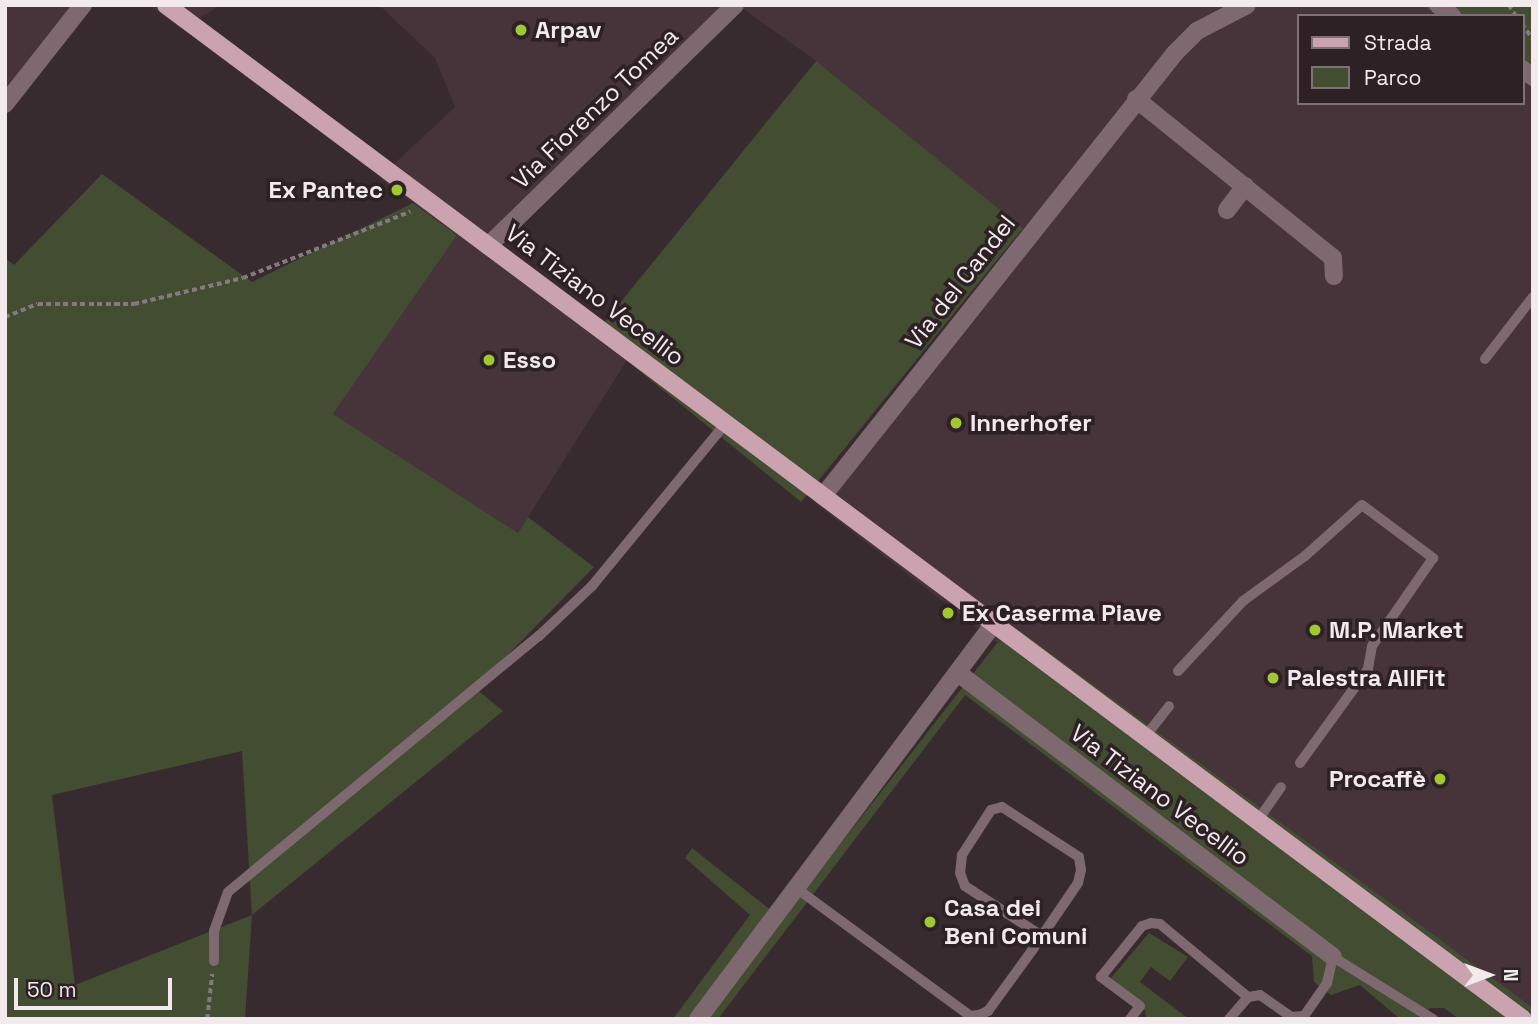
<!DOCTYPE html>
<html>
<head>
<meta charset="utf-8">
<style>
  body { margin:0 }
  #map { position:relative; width:1538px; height:1024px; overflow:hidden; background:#372b2f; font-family:"Space Grotesk",sans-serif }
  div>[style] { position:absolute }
  .built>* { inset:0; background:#46343a }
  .green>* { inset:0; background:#434d31; transform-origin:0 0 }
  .path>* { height:3.5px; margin-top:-1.75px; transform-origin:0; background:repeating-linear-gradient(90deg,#847a7d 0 5px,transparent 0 8.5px) }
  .service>* { height:10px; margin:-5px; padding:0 5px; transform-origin:5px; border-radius:5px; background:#7d696f }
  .minor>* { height:18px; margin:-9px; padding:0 9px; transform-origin:9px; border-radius:9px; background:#7d696f }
  .primary>* { height:18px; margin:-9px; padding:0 9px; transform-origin:9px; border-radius:9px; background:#cba2af }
  .dots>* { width:19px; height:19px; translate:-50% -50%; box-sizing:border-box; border:4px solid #2d2125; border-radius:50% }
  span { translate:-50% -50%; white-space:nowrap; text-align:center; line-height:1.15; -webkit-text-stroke:7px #2d2125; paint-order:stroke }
  .poi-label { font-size:24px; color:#f2eaec; font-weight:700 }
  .left { translate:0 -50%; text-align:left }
  .right { translate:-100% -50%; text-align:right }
  .street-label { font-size:24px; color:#f2eaec }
  .frame { position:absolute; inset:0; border:7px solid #f2eaec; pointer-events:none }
  .legend { position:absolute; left:1297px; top:14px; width:228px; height:91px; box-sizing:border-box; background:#2d2125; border:2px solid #7c7175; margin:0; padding:9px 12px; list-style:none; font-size:21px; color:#f2eaec }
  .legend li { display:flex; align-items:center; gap:14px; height:35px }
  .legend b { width:35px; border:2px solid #7c7175 }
  .north { position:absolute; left:1454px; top:940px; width:70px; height:70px; -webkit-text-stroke:5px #2d2125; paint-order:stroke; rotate:90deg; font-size:19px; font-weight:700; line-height:28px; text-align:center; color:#f2eaec }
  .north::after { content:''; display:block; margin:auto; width:24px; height:32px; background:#f2eaec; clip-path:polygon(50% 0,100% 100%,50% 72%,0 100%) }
  .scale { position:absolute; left:14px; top:978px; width:158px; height:32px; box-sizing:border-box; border:4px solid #f2eaec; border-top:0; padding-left:9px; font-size:21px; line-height:24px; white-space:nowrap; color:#f2eaec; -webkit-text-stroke:5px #2d2125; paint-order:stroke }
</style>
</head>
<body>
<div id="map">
  <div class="built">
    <i style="clip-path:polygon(5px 5px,79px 5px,5px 103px)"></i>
    <i style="clip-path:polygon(149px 5px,221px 5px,181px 29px)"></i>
    <i style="clip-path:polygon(379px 5px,1421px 5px,1441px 16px,1298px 16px,1298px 103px,1522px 103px,1522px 76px,1533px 84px,1533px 1008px,1019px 630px,997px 643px,815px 503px,1022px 230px,816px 61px,742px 8px,481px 252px,627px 360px,518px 533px,333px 414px,457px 235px,379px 178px,455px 107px,435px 58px)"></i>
  </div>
  <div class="green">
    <i style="clip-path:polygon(1421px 5px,1533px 5px,1533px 85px,1522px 77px,1522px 16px,1440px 16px)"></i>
    <i style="left:816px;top:61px;width:266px;height:352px;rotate:39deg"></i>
    <i style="clip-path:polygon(evenodd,102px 174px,252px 282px,413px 203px,457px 235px,333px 414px,518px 533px,528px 517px,594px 567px,475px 688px,503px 711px,252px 915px,245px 1019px,5px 1019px,5px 258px,14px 265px,102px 174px,242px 751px,252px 915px,75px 985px,52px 795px,242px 751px)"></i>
    <i style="clip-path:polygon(1019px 630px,1533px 1008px,1533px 1019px,1459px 1019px,1444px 1008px,1430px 1008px,1422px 1019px,1400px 1019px,1360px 985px,1331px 995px,1314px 982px,1312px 956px,965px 695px,718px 1019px,673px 1019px,750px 915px,685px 858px,692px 848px,782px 919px,997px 643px)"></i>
    <i style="clip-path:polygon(1149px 933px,1188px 957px,1170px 981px,1151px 967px,1140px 982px,1189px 1019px,1147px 1019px,1143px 1004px,1111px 978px)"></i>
  </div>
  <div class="path">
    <i style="left:1509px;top:5px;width:13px;rotate:58deg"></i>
    <i style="left:1522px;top:24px;width:19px;rotate:54deg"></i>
    <i style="left:5px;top:317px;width:35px;rotate:-22deg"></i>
    <i style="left:38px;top:304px;width:96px"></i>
    <i style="left:134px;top:304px;width:112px;rotate:-13.4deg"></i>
    <i style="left:243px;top:278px;width:180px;rotate:-21.6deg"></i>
    <i style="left:207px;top:1019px;width:45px;rotate:-83.7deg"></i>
  </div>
  <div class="service">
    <i style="left:1485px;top:359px;width:78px;rotate:-52.3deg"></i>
    <i style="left:1178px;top:671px;width:96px;rotate:-47.1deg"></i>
    <i style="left:1243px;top:601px;width:77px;rotate:-36deg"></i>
    <i style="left:1305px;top:556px;width:76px;rotate:-41.8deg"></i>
    <i style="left:1362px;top:505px;width:89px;rotate:36.7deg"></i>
    <i style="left:1433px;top:558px;width:107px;rotate:124.7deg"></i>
    <i style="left:1372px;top:646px;width:23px;rotate:100deg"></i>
    <i style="left:1368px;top:669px;width:116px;rotate:125.9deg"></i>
    <i style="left:1145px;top:737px;width:39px;rotate:-52deg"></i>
    <i style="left:1258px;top:820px;width:40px;rotate:-55.1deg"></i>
    <i style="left:796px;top:888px;width:216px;rotate:36.3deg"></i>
    <i style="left:970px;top:1016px;width:9px;rotate:-6deg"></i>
    <i style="left:979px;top:1015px;width:10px;rotate:-24deg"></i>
    <i style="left:988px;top:1011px;width:77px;rotate:-54deg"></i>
    <i style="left:1033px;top:949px;width:80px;rotate:-55.7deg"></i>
    <i style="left:1078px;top:883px;width:13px;rotate:-77deg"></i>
    <i style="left:1081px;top:870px;width:13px;rotate:-99deg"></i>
    <i style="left:1079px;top:857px;width:92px;rotate:-147deg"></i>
    <i style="left:1002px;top:807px;width:11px;rotate:165deg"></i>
    <i style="left:991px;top:810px;width:54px;rotate:122.8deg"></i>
    <i style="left:962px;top:855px;width:18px;rotate:96deg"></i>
    <i style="left:960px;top:873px;width:14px;rotate:69deg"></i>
    <i style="left:965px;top:886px;width:92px;rotate:33deg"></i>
    <i style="left:214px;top:961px;width:30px;rotate:-90deg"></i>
    <i style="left:214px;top:931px;width:41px;rotate:-70.3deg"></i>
    <i style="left:228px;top:892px;width:403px;rotate:-39.5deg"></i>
    <i style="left:539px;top:636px;width:73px;rotate:-43.3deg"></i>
    <i style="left:592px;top:586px;width:210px;rotate:-50.6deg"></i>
    <i style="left:1130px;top:1019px;width:16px;rotate:-52deg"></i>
    <i style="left:1140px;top:1006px;width:49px;rotate:-143.4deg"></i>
    <i style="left:1101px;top:977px;width:65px;rotate:-51.2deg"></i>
    <i style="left:1142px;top:926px;width:9px;rotate:-18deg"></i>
    <i style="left:1151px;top:923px;width:9px;rotate:6deg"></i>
    <i style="left:1160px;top:924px;width:114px;rotate:39.7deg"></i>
    <i style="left:1229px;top:1019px;width:29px;rotate:-49deg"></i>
    <i style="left:1248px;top:997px;width:12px;rotate:-9deg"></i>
    <i style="left:1260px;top:995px;width:39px;rotate:35deg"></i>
    <i style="left:1292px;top:1017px;width:11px;rotate:-5deg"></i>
    <i style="left:1302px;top:1019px;width:44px;rotate:-55.2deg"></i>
    <i style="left:1327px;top:983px;width:27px;rotate:-77deg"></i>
    <i style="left:1333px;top:957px;width:118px;rotate:31.8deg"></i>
  </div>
  <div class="minor">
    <i style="left:1438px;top:5px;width:18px;rotate:38deg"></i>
    <i style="left:1522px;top:69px;width:14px;rotate:36deg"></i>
    <i style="left:1136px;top:99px;width:253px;rotate:38.9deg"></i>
    <i style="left:1333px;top:258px;width:18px;rotate:87deg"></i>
    <i style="left:5px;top:104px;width:126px;rotate:-51.8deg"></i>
    <i style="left:1227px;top:210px;width:30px;rotate:-53deg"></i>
    <i style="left:488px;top:246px;width:345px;rotate:-44.3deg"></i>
    <i style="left:823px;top:496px;width:566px;rotate:-51.53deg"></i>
    <i style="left:1175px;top:53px;width:31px;rotate:-45deg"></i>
    <i style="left:1197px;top:31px;width:56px;rotate:-27.5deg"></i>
    <i style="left:958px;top:673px;width:470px;rotate:37.1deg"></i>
    <i style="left:698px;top:1019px;width:494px;rotate:-53.2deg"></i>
  </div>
  <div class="primary">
    <i style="left:166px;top:5px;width:1694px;rotate:36.77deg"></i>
  </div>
  <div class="dots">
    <i style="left:521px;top:30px;background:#9fca2d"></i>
    <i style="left:397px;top:190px;background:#9fca2d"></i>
    <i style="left:489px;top:360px;background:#9fca2d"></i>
    <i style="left:956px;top:423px;background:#9fca2d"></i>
    <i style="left:948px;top:613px;background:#9fca2d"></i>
    <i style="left:1315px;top:630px;background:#9fca2d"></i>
    <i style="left:1273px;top:678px;background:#9fca2d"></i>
    <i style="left:1440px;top:779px;background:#9fca2d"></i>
    <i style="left:930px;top:922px;background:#9fca2d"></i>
  </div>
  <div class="poi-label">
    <span class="left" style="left:535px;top:30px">Arpav</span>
    <span class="right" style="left:383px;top:190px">Ex Pantec</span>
    <span class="left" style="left:503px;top:360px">Esso</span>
    <span class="left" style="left:970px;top:423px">Innerhofer</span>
    <span class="left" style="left:962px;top:613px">Ex Caserma Piave</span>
    <span class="left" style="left:1329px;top:630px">M.P. Market</span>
    <span class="left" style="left:1287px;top:678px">Palestra AllFit</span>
    <span class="right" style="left:1426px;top:779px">Procaffè</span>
    <span class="left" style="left:944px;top:922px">Casa dei<br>Beni Comuni</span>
  </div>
  <div class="street-label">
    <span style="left:595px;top:108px;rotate:-44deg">Via Fiorenzo Tomea</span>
    <span style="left:960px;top:282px;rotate:-52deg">Via del Candel</span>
    <span style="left:595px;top:295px;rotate:37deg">Via Tiziano Vecellio</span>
    <span style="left:1160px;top:795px;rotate:37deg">Via Tiziano Vecellio</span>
  </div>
  <div class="frame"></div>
  <ul class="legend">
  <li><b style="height:9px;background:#cba2af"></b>Strada</li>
  <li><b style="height:19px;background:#434d31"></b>Parco</li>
  </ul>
  <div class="north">N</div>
  <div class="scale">50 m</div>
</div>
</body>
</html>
